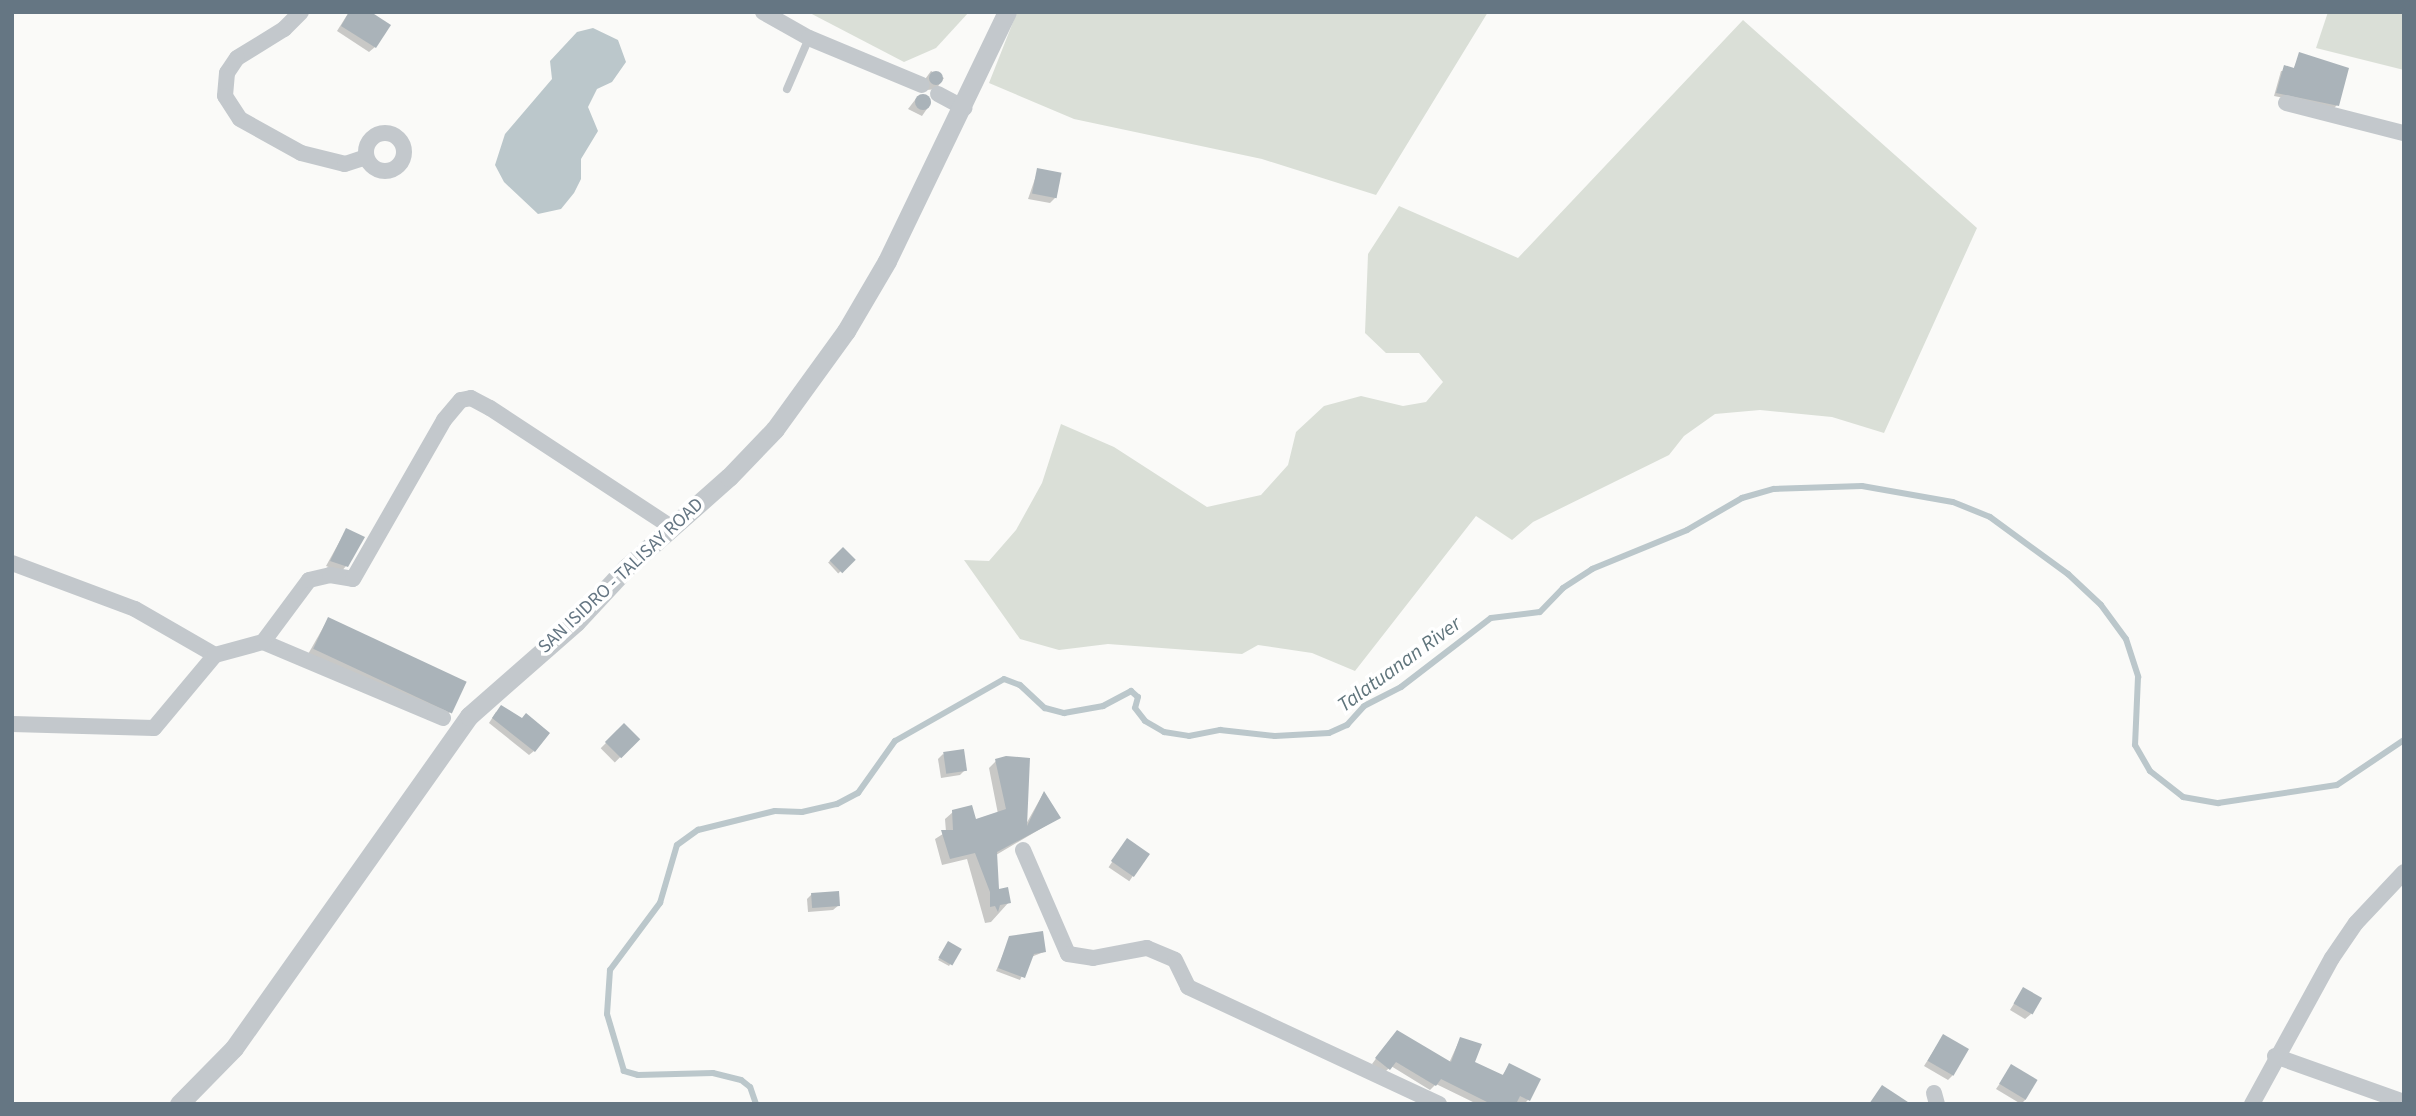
<!DOCTYPE html>
<html>
<head>
<meta charset="utf-8">
<style>
  body { margin:0 }
  #map { position:relative; width:2416px; height:1116px; overflow:hidden; background:#fafaf8; font-family:"Source Sans 3",sans-serif }
  div>[style] { position:absolute }
  .green>* { inset:0; background:#dadfd7 }
  .water>* { inset:0; background:#bbc7cb }
  .shadow>* { inset:0; background:#0003; transform-origin:0 0 }
  .stream>* { height:6px; margin:-3px; padding:0 3px; transform-origin:3px; border-radius:3px; background:#bbc7cb }
  .building>* { inset:0; background:#aab3b9; transform-origin:0 0 }
  .round { border-radius:50% }
  .service>* { height:8px; margin:-4px; padding:0 4px; transform-origin:4px; border-radius:4px; background:#c3c8cc }
  .minor>* { height:16px; margin:-8px; padding:0 8px; transform-origin:8px; border-radius:8px; background:#c3c8cc }
  .minor>.ring { margin:-8px; padding:0; box-sizing:content-box; background:none; border:16px solid #c3c8cc; border-radius:50% }
  .tertiary>* { height:19px; margin:-9.5px; padding:0 9.5px; transform-origin:9.5px; border-radius:9.5px; background:#c3c8cc }
  span { translate:-50% -50%; white-space:nowrap; text-align:center; line-height:1.15; -webkit-text-stroke:7px #fff; paint-order:stroke }
  .street-label { font-size:19px; color:#657683 }
  .water-label { font-size:21px; color:#60757c; font-style:italic }
  .frame { position:absolute; inset:0; border:14px solid #657683; pointer-events:none }
</style>
</head>
<body>
<div id="map">
  <div class="green">
    <i style="clip-path:polygon(808px 12px,969px 12px,936px 48px,904px 62px)"></i>
    <i style="clip-path:polygon(1017px 12px,1488px 12px,1376px 195px,1262px 159px,1074px 119px,989px 83px)"></i>
    <i style="clip-path:polygon(2328px 12px,2404px 12px,2404px 70px,2316px 48px)"></i>
    <i style="clip-path:polygon(1743px 20px,1977px 228px,1884px 433px,1832px 417px,1760px 410px,1715px 414px,1684px 436px,1669px 455px,1533px 522px,1512px 540px,1476px 516px,1355px 671px,1312px 653px,1258px 645px,1242px 654px,1108px 644px,1059px 650px,1020px 639px,964px 560px,989px 561px,1016px 530px,1042px 483px,1061px 424px,1114px 447px,1207px 507px,1261px 495px,1288px 465px,1296px 432px,1324px 406px,1361px 396px,1403px 406px,1426px 402px,1443px 382px,1419px 353px,1386px 353px,1365px 333px,1368px 254px,1399px 206px,1518px 258px)"></i>
  </div>
  <div class="water">
    <i style="clip-path:polygon(593px 28px,618px 40px,626px 62px,612px 82px,597px 89px,588px 107px,598px 131px,581px 159px,581px 179px,574px 193px,561px 209px,538px 214px,504px 182px,495px 165px,505px 134px,552px 79px,550px 61px,577px 32px)"></i>
  </div>
  <div class="shadow">
    <i style="clip-path:polygon(349px 12px,375px 47px,369px 52px,337px 31px)"></i>
    <i style="clip-path:polygon(2300px 54px,2337px 105px,2334px 108px,2274px 96px,2281px 71px,2293px 70px)"></i>
    <i style="clip-path:polygon(931px 71px,944px 78px,936px 89px,927px 90px,923px 82px)"></i>
    <i style="clip-path:polygon(918px 96px,927px 96px,931px 103px,922px 116px,908px 109px)"></i>
    <i style="clip-path:polygon(1038px 170px,1055px 198px,1050px 203px,1028px 199px)"></i>
    <i style="clip-path:polygon(346px 530px,346px 566px,341px 572px,326px 566px)"></i>
    <i style="left:843px;top:549px;width:15px;height:20px;rotate:48deg"></i>
    <i style="clip-path:polygon(328px 619px,450px 712px,443px 719px,307px 656px)"></i>
    <i style="clip-path:polygon(496px 712px,534px 751px,529px 755px,489px 723px)"></i>
    <i style="left:624px;top:725px;width:20px;height:33px;rotate:45deg"></i>
    <i style="clip-path:polygon(943px 754px,965px 770px,960px 775px,941px 778px,938px 759px)"></i>
    <i style="clip-path:polygon(996px 761px,1026px 824px,1043px 794px,1059px 818px,996px 855px,998px 891px,1009px 902px,991px 922px,985px 923px,967px 859px,942px 865px,935px 839px,946px 832px,945px 819px,953px 812px,975px 821px,998px 814px,989px 768px)"></i>
    <i style="left:1127px;top:840px;width:25px;height:33px;rotate:34deg"></i>
    <i style="clip-path:polygon(812px 894px,839px 905px,833px 910px,808px 912px,807px 899px)"></i>
    <i style="clip-path:polygon(1010px 938px,1044px 952px,1031px 957px,1020px 980px,996px 971px)"></i>
    <i style="clip-path:polygon(947px 945px,960px 950px,949px 966px,938px 960px)"></i>
    <i style="clip-path:polygon(2023px 989px,2031px 1014px,2025px 1019px,2010px 1010px)"></i>
    <i style="clip-path:polygon(1943px 1036px,1953px 1075px,1948px 1080px,1924px 1066px)"></i>
    <i style="clip-path:polygon(1392px 1037px,1449px 1063px,1460px 1039px,1473px 1063px,1501px 1077px,1510px 1065px,1528px 1100px,1524px 1104px,1477px 1104px,1436px 1084px,1430px 1090px,1391px 1066px,1384px 1073px,1372px 1064px)"></i>
    <i style="clip-path:polygon(2012px 1066px,2026px 1099px,2021px 1104px,1996px 1089px)"></i>
  </div>
  <div class="stream">
    <i style="left:756px;top:1104px;width:18px;rotate:-109deg"></i>
    <i style="left:750px;top:1087px;width:11px;rotate:-142deg"></i>
    <i style="left:741px;top:1080px;width:29px;rotate:-166deg"></i>
    <i style="left:713px;top:1073px;width:75px;rotate:178.5deg"></i>
    <i style="left:638px;top:1075px;width:15px;rotate:-164deg"></i>
    <i style="left:624px;top:1071px;width:59px;rotate:-106.6deg"></i>
    <i style="left:607px;top:1014px;width:44px;rotate:-86.1deg"></i>
    <i style="left:610px;top:970px;width:84px;rotate:-53.3deg"></i>
    <i style="left:660px;top:903px;width:60px;rotate:-73.7deg"></i>
    <i style="left:677px;top:845px;width:26px;rotate:-36deg"></i>
    <i style="left:698px;top:830px;width:79px;rotate:-13.9deg"></i>
    <i style="left:775px;top:811px;width:27px;rotate:2deg"></i>
    <i style="left:802px;top:812px;width:36px;rotate:-13deg"></i>
    <i style="left:837px;top:804px;width:24px;rotate:-28deg"></i>
    <i style="left:858px;top:793px;width:64px;rotate:-54.6deg"></i>
    <i style="left:895px;top:741px;width:125px;rotate:-29.6deg"></i>
    <i style="left:1004px;top:679px;width:17px;rotate:21deg"></i>
    <i style="left:1020px;top:685px;width:34px;rotate:43deg"></i>
    <i style="left:1045px;top:708px;width:20px;rotate:15deg"></i>
    <i style="left:1064px;top:713px;width:40px;rotate:-10deg"></i>
    <i style="left:1103px;top:706px;width:32px;rotate:-28deg"></i>
    <i style="left:1131px;top:691px;width:9px;rotate:41deg"></i>
    <i style="left:1138px;top:697px;width:11px;rotate:105deg"></i>
    <i style="left:1135px;top:708px;width:16px;rotate:52deg"></i>
    <i style="left:1145px;top:721px;width:22px;rotate:30deg"></i>
    <i style="left:1164px;top:732px;width:25px;rotate:9deg"></i>
    <i style="left:1189px;top:736px;width:32px;rotate:-11deg"></i>
    <i style="left:1220px;top:730px;width:55px;rotate:6.2deg"></i>
    <i style="left:1275px;top:736px;width:54px;rotate:-3.2deg"></i>
    <i style="left:1329px;top:733px;width:20px;rotate:-24deg"></i>
    <i style="left:1347px;top:725px;width:25px;rotate:-48deg"></i>
    <i style="left:1364px;top:706px;width:42px;rotate:-27.2deg"></i>
    <i style="left:1401px;top:687px;width:113px;rotate:-37.5deg"></i>
    <i style="left:1491px;top:618px;width:49px;rotate:-7deg"></i>
    <i style="left:1540px;top:612px;width:33px;rotate:-46deg"></i>
    <i style="left:1563px;top:588px;width:35px;rotate:-33deg"></i>
    <i style="left:1592px;top:569px;width:103px;rotate:-22.3deg"></i>
    <i style="left:1687px;top:530px;width:64px;rotate:-30.2deg"></i>
    <i style="left:1742px;top:498px;width:33px;rotate:-16deg"></i>
    <i style="left:1774px;top:489px;width:88px;rotate:-2deg"></i>
    <i style="left:1862px;top:486px;width:92px;rotate:10deg"></i>
    <i style="left:1953px;top:502px;width:40px;rotate:22deg"></i>
    <i style="left:1990px;top:517px;width:97px;rotate:36.2deg"></i>
    <i style="left:2068px;top:574px;width:45px;rotate:43.2deg"></i>
    <i style="left:2101px;top:605px;width:42px;rotate:53.7deg"></i>
    <i style="left:2126px;top:639px;width:40px;rotate:72deg"></i>
    <i style="left:2138px;top:677px;width:68px;rotate:92.5deg"></i>
    <i style="left:2135px;top:745px;width:30px;rotate:60deg"></i>
    <i style="left:2150px;top:771px;width:42px;rotate:38.2deg"></i>
    <i style="left:2183px;top:797px;width:36px;rotate:10deg"></i>
    <i style="left:2218px;top:803px;width:120px;rotate:-8.6deg"></i>
    <i style="left:2337px;top:785px;width:81px;rotate:-33.9deg"></i>
  </div>
  <div class="building">
    <i style="clip-path:polygon(349px 12px,371px 12px,391px 25px,376px 48px,341px 26px)"></i>
    <i style="clip-path:polygon(2299px 52px,2349px 68px,2339px 106px,2276px 93px,2284px 65px,2294px 68px)"></i>
    <i class="round" style="left:929px;top:71px;width:14px;height:14px"></i>
    <i class="round" style="left:915px;top:94px;width:16px;height:16px"></i>
    <i style="left:1037px;top:168px;width:25px;height:26px;rotate:11deg"></i>
    <i style="clip-path:polygon(346px 528px,365px 537px,348px 567px,330px 561px)"></i>
    <i style="left:843px;top:547px;width:18px;height:19px;rotate:45deg"></i>
    <i style="left:328px;top:617px;width:153px;height:35px;rotate:25deg"></i>
    <i style="clip-path:polygon(501px 705px,522px 718px,526px 713px,550px 733px,535px 752px,492px 718px)"></i>
    <i style="left:624px;top:723px;width:23px;height:27px;rotate:45deg"></i>
    <i style="left:964px;top:749px;width:22px;height:21px;rotate:82deg"></i>
    <i style="clip-path:polygon(1006px 756px,1030px 758px,1027px 826px,1044px 791px,1061px 818px,997px 852px,999px 889px,1008px 887px,1011px 903px,1000px 905px,998px 912px,995px 906px,990px 907px,990px 892px,975px 853px,950px 859px,941px 830px,953px 830px,952px 810px,972px 805px,976px 819px,1006px 809px,995px 759px)"></i>
    <i style="left:1127px;top:838px;width:28px;height:28px;rotate:35deg"></i>
    <i style="left:839px;top:891px;width:15px;height:28px;rotate:86deg"></i>
    <i style="clip-path:polygon(1043px 931px,1046px 952px,1034px 954px,1025px 978px,998px 968px,1009px 936px)"></i>
    <i style="left:948px;top:941px;width:16px;height:19px;rotate:30deg"></i>
    <i style="left:2023px;top:987px;width:22px;height:19px;rotate:30deg"></i>
    <i style="clip-path:polygon(1397px 1030px,1451px 1062px,1460px 1037px,1482px 1044px,1475px 1062px,1503px 1075px,1509px 1063px,1541px 1079px,1530px 1101px,1520px 1096px,1516px 1104px,1491px 1104px,1441px 1079px,1436px 1086px,1396px 1062px,1390px 1070px,1375px 1058px)"></i>
    <i style="left:1943px;top:1034px;width:30px;height:31px;rotate:30deg"></i>
    <i style="left:2011px;top:1064px;width:31px;height:23px;rotate:31deg"></i>
    <i style="clip-path:polygon(1882px 1085px,1911px 1104px,1869px 1104px)"></i>
  </div>
  <div class="service">
    <i style="left:787px;top:89px;width:56px;rotate:-66.7deg"></i>
  </div>
  <div class="minor">
    <i style="left:301px;top:12px;width:24px;rotate:135deg"></i>
    <i style="left:284px;top:29px;width:55px;rotate:148.3deg"></i>
    <i style="left:237px;top:58px;width:18px;rotate:124deg"></i>
    <i style="left:227px;top:73px;width:23px;rotate:95deg"></i>
    <i style="left:225px;top:96px;width:27px;rotate:57deg"></i>
    <i style="left:240px;top:119px;width:70px;rotate:29.1deg"></i>
    <i style="left:301px;top:153px;width:45px;rotate:14deg"></i>
    <i style="left:345px;top:164px;width:22px;rotate:-18deg"></i>
    <i style="left:763px;top:12px;width:53px;rotate:29.5deg"></i>
    <i style="left:809px;top:38px;width:122px;rotate:22.6deg"></i>
    <i style="left:938px;top:94px;width:30px;rotate:28deg"></i>
    <i style="left:2286px;top:103px;width:122px;rotate:14.3deg"></i>
    <i class="ring" style="left:366px;top:133px;width:22px;height:22px"></i>
    <i style="left:12px;top:563px;width:131px;rotate:20.5deg"></i>
    <i style="left:135px;top:609px;width:92px;rotate:29.9deg"></i>
    <i style="left:443px;top:718px;width:195px;rotate:-157.1deg"></i>
    <i style="left:263px;top:642px;width:77px;rotate:-53.4deg"></i>
    <i style="left:309px;top:580px;width:22px;rotate:-13deg"></i>
    <i style="left:330px;top:575px;width:23px;rotate:10deg"></i>
    <i style="left:353px;top:579px;width:183px;rotate:-60.2deg"></i>
    <i style="left:444px;top:420px;width:26px;rotate:-50deg"></i>
    <i style="left:461px;top:400px;width:10px;rotate:-11deg"></i>
    <i style="left:471px;top:398px;width:21px;rotate:28deg"></i>
    <i style="left:490px;top:408px;width:217px;rotate:33.3deg"></i>
    <i style="left:12px;top:724px;width:142px;rotate:1.6deg"></i>
    <i style="left:154px;top:728px;width:95px;rotate:-50.1deg"></i>
    <i style="left:215px;top:655px;width:50px;rotate:-15.2deg"></i>
    <i style="left:1023px;top:850px;width:113px;rotate:66.6deg"></i>
    <i style="left:1068px;top:954px;width:25px;rotate:9deg"></i>
    <i style="left:1093px;top:958px;width:55px;rotate:-10.5deg"></i>
    <i style="left:1147px;top:948px;width:30px;rotate:23deg"></i>
    <i style="left:1175px;top:960px;width:30px;rotate:64deg"></i>
    <i style="left:1188px;top:987px;width:277px;rotate:25deg"></i>
    <i style="left:2275px;top:1056px;width:137px;rotate:19.6deg"></i>
    <i style="left:1934px;top:1093px;width:11px;rotate:75deg"></i>
    <i style="left:2252px;top:1104px;width:166px;rotate:-61.3deg"></i>
    <i style="left:2332px;top:958px;width:42px;rotate:-55.6deg"></i>
    <i style="left:2356px;top:923px;width:70px;rotate:-46.7deg"></i>
  </div>
  <div class="tertiary">
    <i style="left:179px;top:1104px;width:78px;rotate:-45.5deg"></i>
    <i style="left:234px;top:1048px;width:407px;rotate:-54.7deg"></i>
    <i style="left:469px;top:716px;width:142px;rotate:-41.3deg"></i>
    <i style="left:576px;top:622px;width:74px;rotate:-47.2deg"></i>
    <i style="left:626px;top:568px;width:137px;rotate:-41.5deg"></i>
    <i style="left:729px;top:477px;width:66px;rotate:-46.2deg"></i>
    <i style="left:775px;top:429px;width:121px;rotate:-54.1deg"></i>
    <i style="left:846px;top:331px;width:81px;rotate:-59.6deg"></i>
    <i style="left:887px;top:261px;width:276px;rotate:-64.3deg"></i>
  </div>
  <div class="street-label">
    <span style="left:621px;top:576px;rotate:-43deg">SAN ISIDRO - TALISAY ROAD</span>
  </div>
  <div class="water-label">
    <span style="left:1399px;top:664px;rotate:-36deg">Talatuanan River</span>
  </div>
  <div class="frame"></div>
</div>
</body>
</html>
